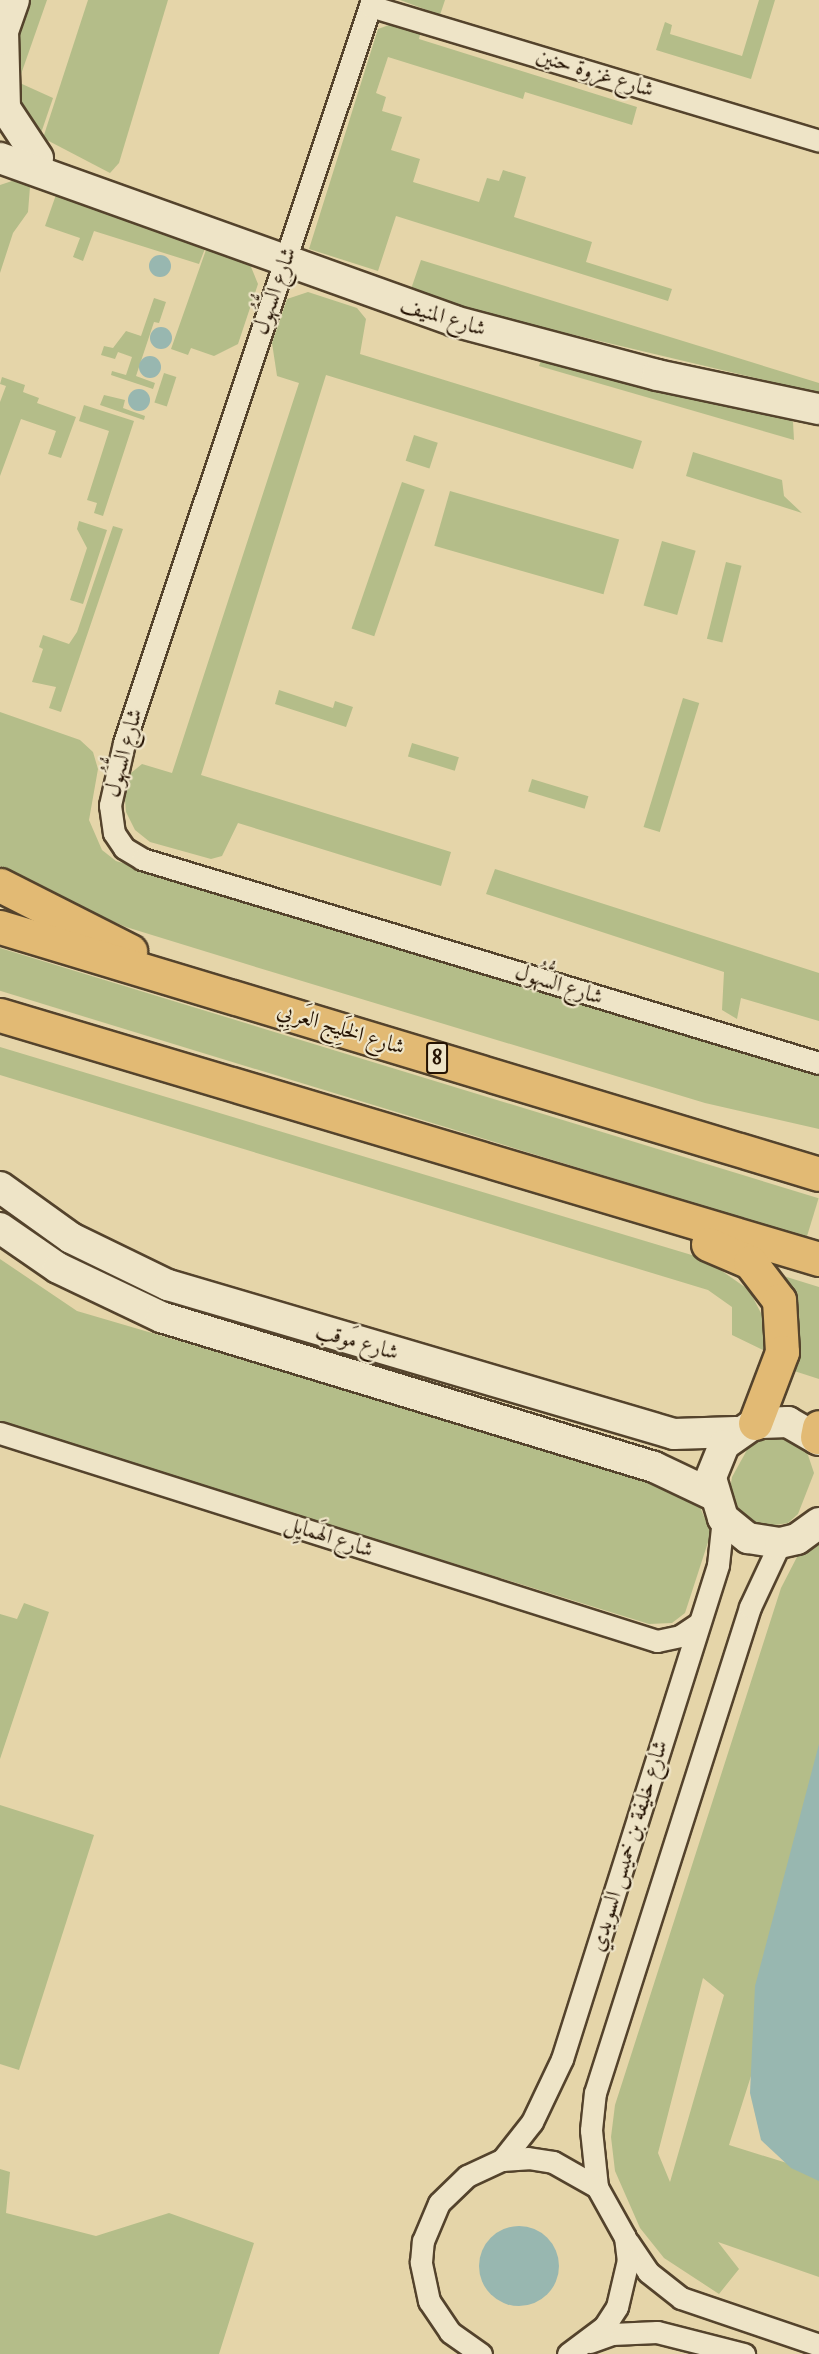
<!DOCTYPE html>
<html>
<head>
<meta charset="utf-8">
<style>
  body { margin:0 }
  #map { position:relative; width:819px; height:2354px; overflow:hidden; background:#e5d5a9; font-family:"IM FELL Double Pica",Amiri,serif }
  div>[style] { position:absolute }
  .green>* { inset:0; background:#b4bd89; transform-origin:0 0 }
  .water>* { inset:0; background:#98b7b0 }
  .round { border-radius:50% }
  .roads { filter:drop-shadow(2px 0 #54432c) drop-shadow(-2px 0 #54432c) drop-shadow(0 2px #54432c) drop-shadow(0 -2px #54432c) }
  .street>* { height:21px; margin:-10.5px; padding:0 10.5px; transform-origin:10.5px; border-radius:10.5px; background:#eee4c7 }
  .secondary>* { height:30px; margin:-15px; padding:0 15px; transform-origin:15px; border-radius:15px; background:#eee4c7 }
  .highway>* { height:33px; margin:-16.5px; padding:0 16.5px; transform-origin:16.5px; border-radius:16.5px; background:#e2ba74 }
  span { translate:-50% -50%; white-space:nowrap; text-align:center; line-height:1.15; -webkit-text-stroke:4.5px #eee4c7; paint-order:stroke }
  .shield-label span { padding:2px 4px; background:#eee4c7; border:2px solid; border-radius:4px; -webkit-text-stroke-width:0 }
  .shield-label { font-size:21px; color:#241202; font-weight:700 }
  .street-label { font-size:22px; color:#241202 }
</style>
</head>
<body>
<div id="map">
  <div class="green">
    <i style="clip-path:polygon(25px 0,47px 0,19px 80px,2px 70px)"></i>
    <i style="clip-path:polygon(88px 0,168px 0,119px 163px,110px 173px,43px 138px)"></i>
    <i style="clip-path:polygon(400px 0,445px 0,440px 15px)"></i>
    <i style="clip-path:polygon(759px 0,775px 0,751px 79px,656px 50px,665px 22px,672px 25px,670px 34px,742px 56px)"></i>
    <i style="clip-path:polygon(397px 22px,421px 30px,419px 39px,637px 107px,632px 125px,525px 92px,523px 99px,388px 57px,376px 93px,386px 97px,382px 111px,402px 117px,391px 150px,420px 159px,413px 182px,479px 202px,487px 178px,499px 181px,503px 170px,526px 177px,514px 217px,592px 242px,586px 262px,672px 289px,668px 301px,396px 216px,378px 271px,309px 249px,378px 29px)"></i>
    <i style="clip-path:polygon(22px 84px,53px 98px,40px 136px,5px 85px)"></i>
    <i style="clip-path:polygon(18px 179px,30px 187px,28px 212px,13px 233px,0 273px,0 185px)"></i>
    <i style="clip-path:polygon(57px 192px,206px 246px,199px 264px,94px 231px,83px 261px,73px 257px,80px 238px,45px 226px)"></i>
    <i style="clip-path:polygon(207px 247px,249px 262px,258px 284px,238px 344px,214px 356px,191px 348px,188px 355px,171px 349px)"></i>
    <i style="clip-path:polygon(421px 260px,819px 383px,819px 393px,477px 312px,411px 289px)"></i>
    <i style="clip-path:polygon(308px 292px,357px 308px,366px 319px,360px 354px,642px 441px,633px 469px,326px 375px,201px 775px,451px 852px,441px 886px,238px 823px,222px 856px,211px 859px,150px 842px,135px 830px,126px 812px,124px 788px,131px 773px,142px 764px,172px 773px,299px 383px,277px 376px,272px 343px,287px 299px)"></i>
    <i style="clip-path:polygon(154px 298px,166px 302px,159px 323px,154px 322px,136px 376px,155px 383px,153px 389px,111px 375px,112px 371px,126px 375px,132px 357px,118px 352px,115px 359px,101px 355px,104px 346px,113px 348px,126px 331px,141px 336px)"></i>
    <i style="clip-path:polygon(544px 352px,786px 415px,793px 422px,794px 440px,539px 366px)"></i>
    <i style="left:164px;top:373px;width:13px;height:31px;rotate:18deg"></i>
    <i style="clip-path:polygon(2px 377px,25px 385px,23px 392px,39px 398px,37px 403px,76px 417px,61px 458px,48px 454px,56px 431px,21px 419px,0 476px,0 402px,6px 386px,0 384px)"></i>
    <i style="clip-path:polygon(104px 395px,125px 400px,123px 408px,145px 416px,144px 420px,100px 405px)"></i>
    <i style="clip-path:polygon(84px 405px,134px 421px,103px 516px,94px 513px,97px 503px,87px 500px,109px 431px,79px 421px)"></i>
    <i style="left:414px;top:435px;width:25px;height:27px;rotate:18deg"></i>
    <i style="clip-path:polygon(693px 452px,782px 480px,784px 496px,802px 513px,686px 476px)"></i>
    <i style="left:402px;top:482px;width:24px;height:155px;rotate:19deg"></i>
    <i style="left:450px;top:491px;width:176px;height:57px;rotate:16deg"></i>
    <i style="clip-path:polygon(79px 521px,107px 530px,83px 604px,70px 600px,87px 548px,77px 529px)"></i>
    <i style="clip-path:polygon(113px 526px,123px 529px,61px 712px,49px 708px,56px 687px,32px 682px,43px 649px,39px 647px,43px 635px,69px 644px,77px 632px)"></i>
    <i style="left:662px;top:541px;width:35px;height:67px;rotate:16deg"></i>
    <i style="left:726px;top:562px;width:16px;height:79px;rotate:14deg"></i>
    <i style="clip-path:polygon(279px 690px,333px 708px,335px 701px,353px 707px,346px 727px,275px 704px)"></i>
    <i style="left:683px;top:698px;width:17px;height:135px;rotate:17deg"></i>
    <i style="clip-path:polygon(0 712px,80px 740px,93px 752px,98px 769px,89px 820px,102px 850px,116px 861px,819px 1075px,819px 1129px,705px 1103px,269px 971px,126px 927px,47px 893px,0 866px)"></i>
    <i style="left:412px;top:743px;width:49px;height:14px;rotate:17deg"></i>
    <i style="left:532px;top:779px;width:59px;height:13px;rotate:17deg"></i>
    <i style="clip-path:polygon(495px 869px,819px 973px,819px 1021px,741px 998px,737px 1019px,722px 1010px,724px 972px,486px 894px)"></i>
    <i style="left:0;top:948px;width:856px;height:41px;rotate:17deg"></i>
    <i style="clip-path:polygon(0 1047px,705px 1259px,749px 1290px,762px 1315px,765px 1351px,732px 1335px,732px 1307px,708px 1290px,0 1075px)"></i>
    <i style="clip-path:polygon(0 1259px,77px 1311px,675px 1486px,700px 1507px,711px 1533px,685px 1613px,672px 1623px,649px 1624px,0 1423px)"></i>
    <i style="clip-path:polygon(777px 1274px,819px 1287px,819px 1379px,788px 1369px)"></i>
    <i style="clip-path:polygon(787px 1435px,806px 1449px,814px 1473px,798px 1514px,788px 1523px,762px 1527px,740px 1514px,730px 1490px,732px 1477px,752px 1441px)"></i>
    <i style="clip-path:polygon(evenodd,819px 1538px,819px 1863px,729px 2145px,819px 2173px,819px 2277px,718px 2242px,739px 2269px,719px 2294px,664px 2258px,640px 2228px,615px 2171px,611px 2137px,615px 2105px,781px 1588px,798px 1555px,819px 1538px,703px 1978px,724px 1995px,670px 2182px,658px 2153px,703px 1978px)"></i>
    <i style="clip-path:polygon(24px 1603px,49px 1612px,0 1759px,0 1614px,17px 1619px)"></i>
    <i style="clip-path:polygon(0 1805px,94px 1835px,19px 2070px,0 2064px)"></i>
    <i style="clip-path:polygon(0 2169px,10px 2172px,6px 2213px,96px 2236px,169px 2213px,254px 2243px,219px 2354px,0 2354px)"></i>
  </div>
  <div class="water">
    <i class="round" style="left:149px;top:255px;width:22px;height:22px"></i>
    <i class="round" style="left:150px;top:327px;width:22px;height:22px"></i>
    <i class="round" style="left:139px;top:356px;width:22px;height:22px"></i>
    <i class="round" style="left:128px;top:389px;width:22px;height:22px"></i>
    <i style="clip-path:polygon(819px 1744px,819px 2181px,791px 2168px,761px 2140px,750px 2093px,755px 1986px)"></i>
    <i class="round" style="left:479px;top:2226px;width:80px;height:80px"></i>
  </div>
  <div class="roads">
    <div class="street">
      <i style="left:372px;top:0;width:783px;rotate:108.46deg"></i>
      <i style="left:124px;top:743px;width:64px;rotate:102.7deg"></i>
      <i style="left:110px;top:805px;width:28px;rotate:82deg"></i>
      <i style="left:114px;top:833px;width:18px;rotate:56deg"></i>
      <i style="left:124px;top:848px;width:21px;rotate:31deg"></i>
      <i style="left:142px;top:859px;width:707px;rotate:16.77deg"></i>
      <i style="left:370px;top:6px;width:469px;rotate:16.7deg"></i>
      <i style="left:0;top:1433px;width:689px;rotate:17.57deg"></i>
      <i style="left:657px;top:1641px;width:24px;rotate:-12deg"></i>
      <i style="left:680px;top:1636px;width:23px;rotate:-34deg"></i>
      <i style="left:502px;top:2160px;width:48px;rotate:-51.7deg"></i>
      <i style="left:532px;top:2122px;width:70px;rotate:-64.5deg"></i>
      <i style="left:562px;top:2059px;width:518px;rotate:-72.47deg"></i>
      <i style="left:718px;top:1565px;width:47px;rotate:-83.9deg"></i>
      <i style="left:597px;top:2187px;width:57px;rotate:-96deg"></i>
      <i style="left:591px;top:2130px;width:37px;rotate:-84deg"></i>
      <i style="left:595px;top:2093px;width:510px;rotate:-72.31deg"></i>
      <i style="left:750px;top:1607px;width:71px;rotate:-64.9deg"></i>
      <i style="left:628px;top:2242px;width:36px;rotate:56deg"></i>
      <i style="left:648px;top:2272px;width:42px;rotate:38.2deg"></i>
      <i style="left:681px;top:2298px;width:146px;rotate:18.8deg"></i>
      <i style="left:590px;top:2342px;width:23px;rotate:-20deg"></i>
      <i style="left:612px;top:2334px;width:45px;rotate:-2.5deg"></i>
      <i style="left:657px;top:2332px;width:90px;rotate:14.2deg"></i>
      <i style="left:481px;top:2354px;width:38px;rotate:-145deg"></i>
      <i style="left:450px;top:2332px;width:37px;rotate:-124deg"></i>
      <i style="left:429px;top:2301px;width:40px;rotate:-102deg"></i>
      <i style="left:421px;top:2262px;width:21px;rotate:-85deg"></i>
      <i style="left:423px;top:2241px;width:41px;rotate:-67.2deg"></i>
      <i style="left:439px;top:2203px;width:39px;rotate:-44deg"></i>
      <i style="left:467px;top:2176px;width:38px;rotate:-25deg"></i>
      <i style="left:502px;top:2160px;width:26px;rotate:-4deg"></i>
      <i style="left:528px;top:2158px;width:25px;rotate:9deg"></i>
      <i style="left:553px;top:2162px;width:51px;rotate:29.6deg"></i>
      <i style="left:597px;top:2187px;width:57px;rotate:60.8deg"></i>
      <i style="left:625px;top:2237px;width:23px;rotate:83deg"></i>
      <i style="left:628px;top:2260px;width:48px;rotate:103.2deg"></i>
      <i style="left:617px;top:2307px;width:24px;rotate:123deg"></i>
      <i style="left:604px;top:2327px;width:45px;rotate:143.1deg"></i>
    </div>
    <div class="secondary">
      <i style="left:3px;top:31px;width:77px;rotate:88.5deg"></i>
      <i style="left:5px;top:108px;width:60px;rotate:56.6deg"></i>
      <i style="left:0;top:40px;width:42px;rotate:-70.7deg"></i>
      <i style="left:0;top:158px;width:482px;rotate:19.7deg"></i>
      <i style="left:454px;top:321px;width:210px;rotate:14.9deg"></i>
      <i style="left:657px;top:375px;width:166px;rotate:11.9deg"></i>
      <i style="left:0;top:1187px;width:87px;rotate:35.7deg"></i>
      <i style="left:71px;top:1238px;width:108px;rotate:25.9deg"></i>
      <i style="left:168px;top:1285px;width:527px;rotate:16.41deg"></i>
      <i style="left:674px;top:1434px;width:62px;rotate:-1.8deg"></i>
      <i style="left:0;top:1228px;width:70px;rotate:34.6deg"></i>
      <i style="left:58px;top:1268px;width:114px;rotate:25.4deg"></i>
      <i style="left:161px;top:1317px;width:515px;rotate:16.92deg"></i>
      <i style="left:654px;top:1467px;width:65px;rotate:25.4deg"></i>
      <i style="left:819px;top:1440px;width:36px;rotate:-150deg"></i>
      <i style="left:788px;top:1422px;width:33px;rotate:178deg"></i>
      <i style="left:755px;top:1423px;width:38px;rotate:145deg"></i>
      <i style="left:724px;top:1445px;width:35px;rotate:112deg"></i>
      <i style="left:711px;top:1478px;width:42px;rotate:73.3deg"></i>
      <i style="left:723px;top:1518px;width:32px;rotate:39deg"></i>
      <i style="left:748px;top:1538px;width:32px;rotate:9deg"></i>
      <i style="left:780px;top:1543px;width:17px;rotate:-13deg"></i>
      <i style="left:797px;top:1539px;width:27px;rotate:-36deg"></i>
    </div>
    <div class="highway">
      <i style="left:0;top:885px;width:146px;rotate:26.9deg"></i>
      <i style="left:0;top:927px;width:855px;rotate:16.78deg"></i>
      <i style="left:0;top:1015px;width:855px;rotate:16.59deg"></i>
      <i style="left:708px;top:1244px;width:46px;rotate:23.2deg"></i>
      <i style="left:750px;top:1262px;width:48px;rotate:52.7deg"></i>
      <i style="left:779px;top:1300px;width:52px;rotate:86.7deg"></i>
      <i style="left:782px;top:1352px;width:76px;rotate:110.8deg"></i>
      <i style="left:817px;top:1437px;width:10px;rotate:-79deg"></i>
    </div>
  </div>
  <div class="shield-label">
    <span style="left:437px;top:1058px">8</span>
  </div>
  <div class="street-label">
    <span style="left:595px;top:73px;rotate:17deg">شارع غزوة حنين</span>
    <span style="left:275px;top:291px;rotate:-71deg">شارع السُّهُول</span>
    <span style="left:443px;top:317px;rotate:17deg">شارع المنيف</span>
    <span style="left:124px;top:753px;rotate:-75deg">شارع السُّهُول</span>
    <span style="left:559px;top:985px;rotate:17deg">شارع السُّهُول</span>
    <span style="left:341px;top:1029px;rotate:17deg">شارع الخَلِيج العَربِي</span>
    <span style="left:357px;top:1342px;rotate:16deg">شارع مَوقب</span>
    <span style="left:329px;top:1537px;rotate:18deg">شارع الهَمايِل</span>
    <span style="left:629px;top:1846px;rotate:-73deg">شارع خليفة بن خميس السويدي</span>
  </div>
</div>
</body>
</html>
